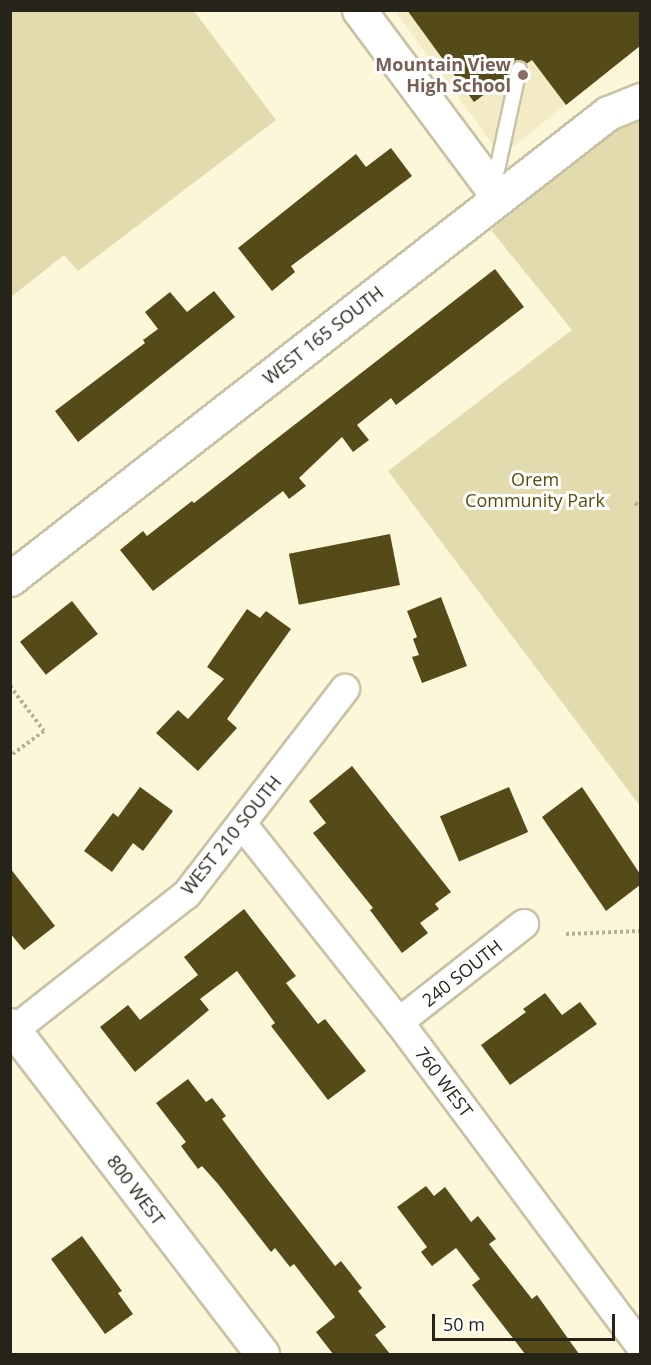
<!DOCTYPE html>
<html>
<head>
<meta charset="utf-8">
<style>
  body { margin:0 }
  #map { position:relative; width:651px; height:1365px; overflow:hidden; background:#fcf7d9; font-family:"Open Sans",sans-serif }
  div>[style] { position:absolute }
  .built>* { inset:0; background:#f2ebc6 }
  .green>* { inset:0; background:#e2dbae }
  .building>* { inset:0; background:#544b18; transform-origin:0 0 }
  .path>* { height:4px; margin-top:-2px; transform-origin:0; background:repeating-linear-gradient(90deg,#b4b098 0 3px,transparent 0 6px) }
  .roads { filter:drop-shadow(2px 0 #c8c3a6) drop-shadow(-2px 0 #c8c3a6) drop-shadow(0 2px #c8c3a6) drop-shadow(0 -2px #c8c3a6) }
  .service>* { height:14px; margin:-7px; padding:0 7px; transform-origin:7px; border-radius:7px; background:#fff }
  .minor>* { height:28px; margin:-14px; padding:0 14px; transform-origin:14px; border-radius:14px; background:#fff }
  .tertiary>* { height:33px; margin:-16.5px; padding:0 16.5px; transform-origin:16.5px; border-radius:16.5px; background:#fff }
  .dots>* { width:16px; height:16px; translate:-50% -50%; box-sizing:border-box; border:3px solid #fff; border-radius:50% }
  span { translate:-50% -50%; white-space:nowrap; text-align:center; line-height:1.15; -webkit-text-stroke:6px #fff; paint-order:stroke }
  .education-label { font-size:18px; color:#785e54; font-weight:700 }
  .right { translate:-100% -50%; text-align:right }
  .street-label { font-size:18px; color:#262419 }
  .park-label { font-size:18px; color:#574d0e }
  .frame { position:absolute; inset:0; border:12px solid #262419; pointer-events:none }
  .scale { position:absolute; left:432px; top:1314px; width:183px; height:27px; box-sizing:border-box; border:3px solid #262419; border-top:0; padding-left:8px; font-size:18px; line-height:21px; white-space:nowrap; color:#262419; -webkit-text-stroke:4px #fff; paint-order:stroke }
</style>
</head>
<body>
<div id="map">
  <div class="built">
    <i style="clip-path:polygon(395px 11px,640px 11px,640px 46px,501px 156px)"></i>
  </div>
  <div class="green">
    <i style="clip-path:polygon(11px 10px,194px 11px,276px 120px,78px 271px,64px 255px,11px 297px)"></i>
    <i style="clip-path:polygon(640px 120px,640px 806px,388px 471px,572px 330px,491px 230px,618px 129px)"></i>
  </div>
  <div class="building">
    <i style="clip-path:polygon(407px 10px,640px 10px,640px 46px,566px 105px,532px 60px,526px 64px,520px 60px,513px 63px,508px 77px,474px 102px)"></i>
    <i style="clip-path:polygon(391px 148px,412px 176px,291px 266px,295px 272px,272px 291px,238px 248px,356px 154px,366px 167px)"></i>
    <i style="clip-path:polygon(495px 269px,524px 307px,396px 405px,391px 398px,357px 425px,369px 440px,353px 452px,342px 437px,299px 478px,306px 486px,289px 499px,283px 491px,153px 591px,120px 550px,143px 531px,147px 536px,192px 501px,194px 503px)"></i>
    <i style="clip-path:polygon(214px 291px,235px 317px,78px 442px,55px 411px,145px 343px,143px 340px,158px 329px,145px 312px,170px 292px,187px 312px)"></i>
    <i style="left:390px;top:534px;width:52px;height:103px;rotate:79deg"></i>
    <i style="clip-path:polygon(441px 597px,467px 666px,422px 683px,412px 657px,419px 655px,413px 639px,417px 637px,407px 611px)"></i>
    <i style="left:72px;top:601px;width:42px;height:66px;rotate:52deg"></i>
    <i style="clip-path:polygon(247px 609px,260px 618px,266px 611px,291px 629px,227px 719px,237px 728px,198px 771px,156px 733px,178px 710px,188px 719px,224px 679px,207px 667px)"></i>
    <i style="clip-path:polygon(352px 766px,451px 892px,435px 904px,439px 909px,420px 923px,428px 933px,402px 953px,370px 910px,373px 908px,313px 833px,326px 823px,309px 801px)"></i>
    <i style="clip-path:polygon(140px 787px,173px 811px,143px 851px,133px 843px,112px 872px,84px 851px,113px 813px,118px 817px)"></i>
    <i style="left:509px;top:787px;width:49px;height:75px;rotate:67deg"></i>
    <i style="clip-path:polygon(582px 787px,640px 874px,640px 885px,606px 911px,542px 817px)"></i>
    <i style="clip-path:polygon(10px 868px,55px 926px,24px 950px,10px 933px)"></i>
    <i style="clip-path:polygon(244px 909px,296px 976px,286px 983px,318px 1024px,325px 1019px,366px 1071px,328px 1100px,271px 1026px,275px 1023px,237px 971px,200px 999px,209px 1010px,135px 1072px,100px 1027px,128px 1005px,140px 1020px,198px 975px,184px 957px)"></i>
    <i style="clip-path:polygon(545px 993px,562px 1015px,580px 1002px,597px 1024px,510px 1085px,481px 1045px,526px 1012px,523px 1009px)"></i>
    <i style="clip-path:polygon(188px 1079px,206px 1102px,212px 1098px,226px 1116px,222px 1119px,268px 1180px,335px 1266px,341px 1261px,362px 1288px,358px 1291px,386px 1327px,375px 1335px,390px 1354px,333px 1354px,316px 1332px,335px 1317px,294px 1264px,290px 1267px,275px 1248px,271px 1252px,218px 1184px,202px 1166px,198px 1169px,181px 1146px,186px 1142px,156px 1103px)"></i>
    <i style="clip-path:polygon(426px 1186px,434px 1196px,445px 1187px,471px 1222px,478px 1216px,496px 1239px,489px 1244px,532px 1299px,537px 1295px,579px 1354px,525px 1354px,472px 1285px,480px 1279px,456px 1248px,432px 1266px,421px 1252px,427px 1247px,397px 1207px)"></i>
    <i style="clip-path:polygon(82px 1236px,122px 1291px,118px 1293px,133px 1314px,105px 1334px,51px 1259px)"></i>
  </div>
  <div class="path">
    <i style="left:635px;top:503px;width:6px;rotate:31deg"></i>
    <i style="left:10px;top:686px;width:56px;rotate:52.9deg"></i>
    <i style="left:44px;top:731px;width:42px;rotate:143.7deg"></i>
    <i style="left:566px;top:934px;width:74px;rotate:-2.3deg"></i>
  </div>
  <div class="roads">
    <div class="service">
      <i style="left:497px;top:170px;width:103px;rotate:-77.7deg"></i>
    </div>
    <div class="minor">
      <i style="left:242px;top:824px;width:253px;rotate:51.6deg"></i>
      <i style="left:399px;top:1022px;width:403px;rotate:53.3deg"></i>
      <i style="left:399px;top:1022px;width:159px;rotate:-38.1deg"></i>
      <i style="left:14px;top:1030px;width:220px;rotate:-38.2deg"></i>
      <i style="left:187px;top:894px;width:259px;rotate:-52.4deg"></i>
    </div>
    <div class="tertiary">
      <i style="left:359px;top:10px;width:234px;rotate:53.3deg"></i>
      <i style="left:10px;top:579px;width:758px;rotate:-37.93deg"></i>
      <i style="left:608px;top:113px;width:35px;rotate:-22deg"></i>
      <i style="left:10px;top:1025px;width:414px;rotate:52.5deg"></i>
    </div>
  </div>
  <div class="dots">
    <i style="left:523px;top:75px;background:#8d6e63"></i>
  </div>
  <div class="education-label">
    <span class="right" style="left:511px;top:75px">Mountain View<br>High School</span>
  </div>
  <div class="street-label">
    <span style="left:323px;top:335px;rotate:-38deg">WEST 165 SOUTH</span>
    <span style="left:231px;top:835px;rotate:-51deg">WEST 210 SOUTH</span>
    <span style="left:462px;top:973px;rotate:-38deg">240 SOUTH</span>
    <span style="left:444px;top:1082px;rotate:53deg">760 WEST</span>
    <span style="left:136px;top:1190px;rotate:53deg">800 WEST</span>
  </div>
  <div class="park-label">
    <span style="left:535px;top:490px">Orem<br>Community Park</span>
  </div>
  <div class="frame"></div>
  <div class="scale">50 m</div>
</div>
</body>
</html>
